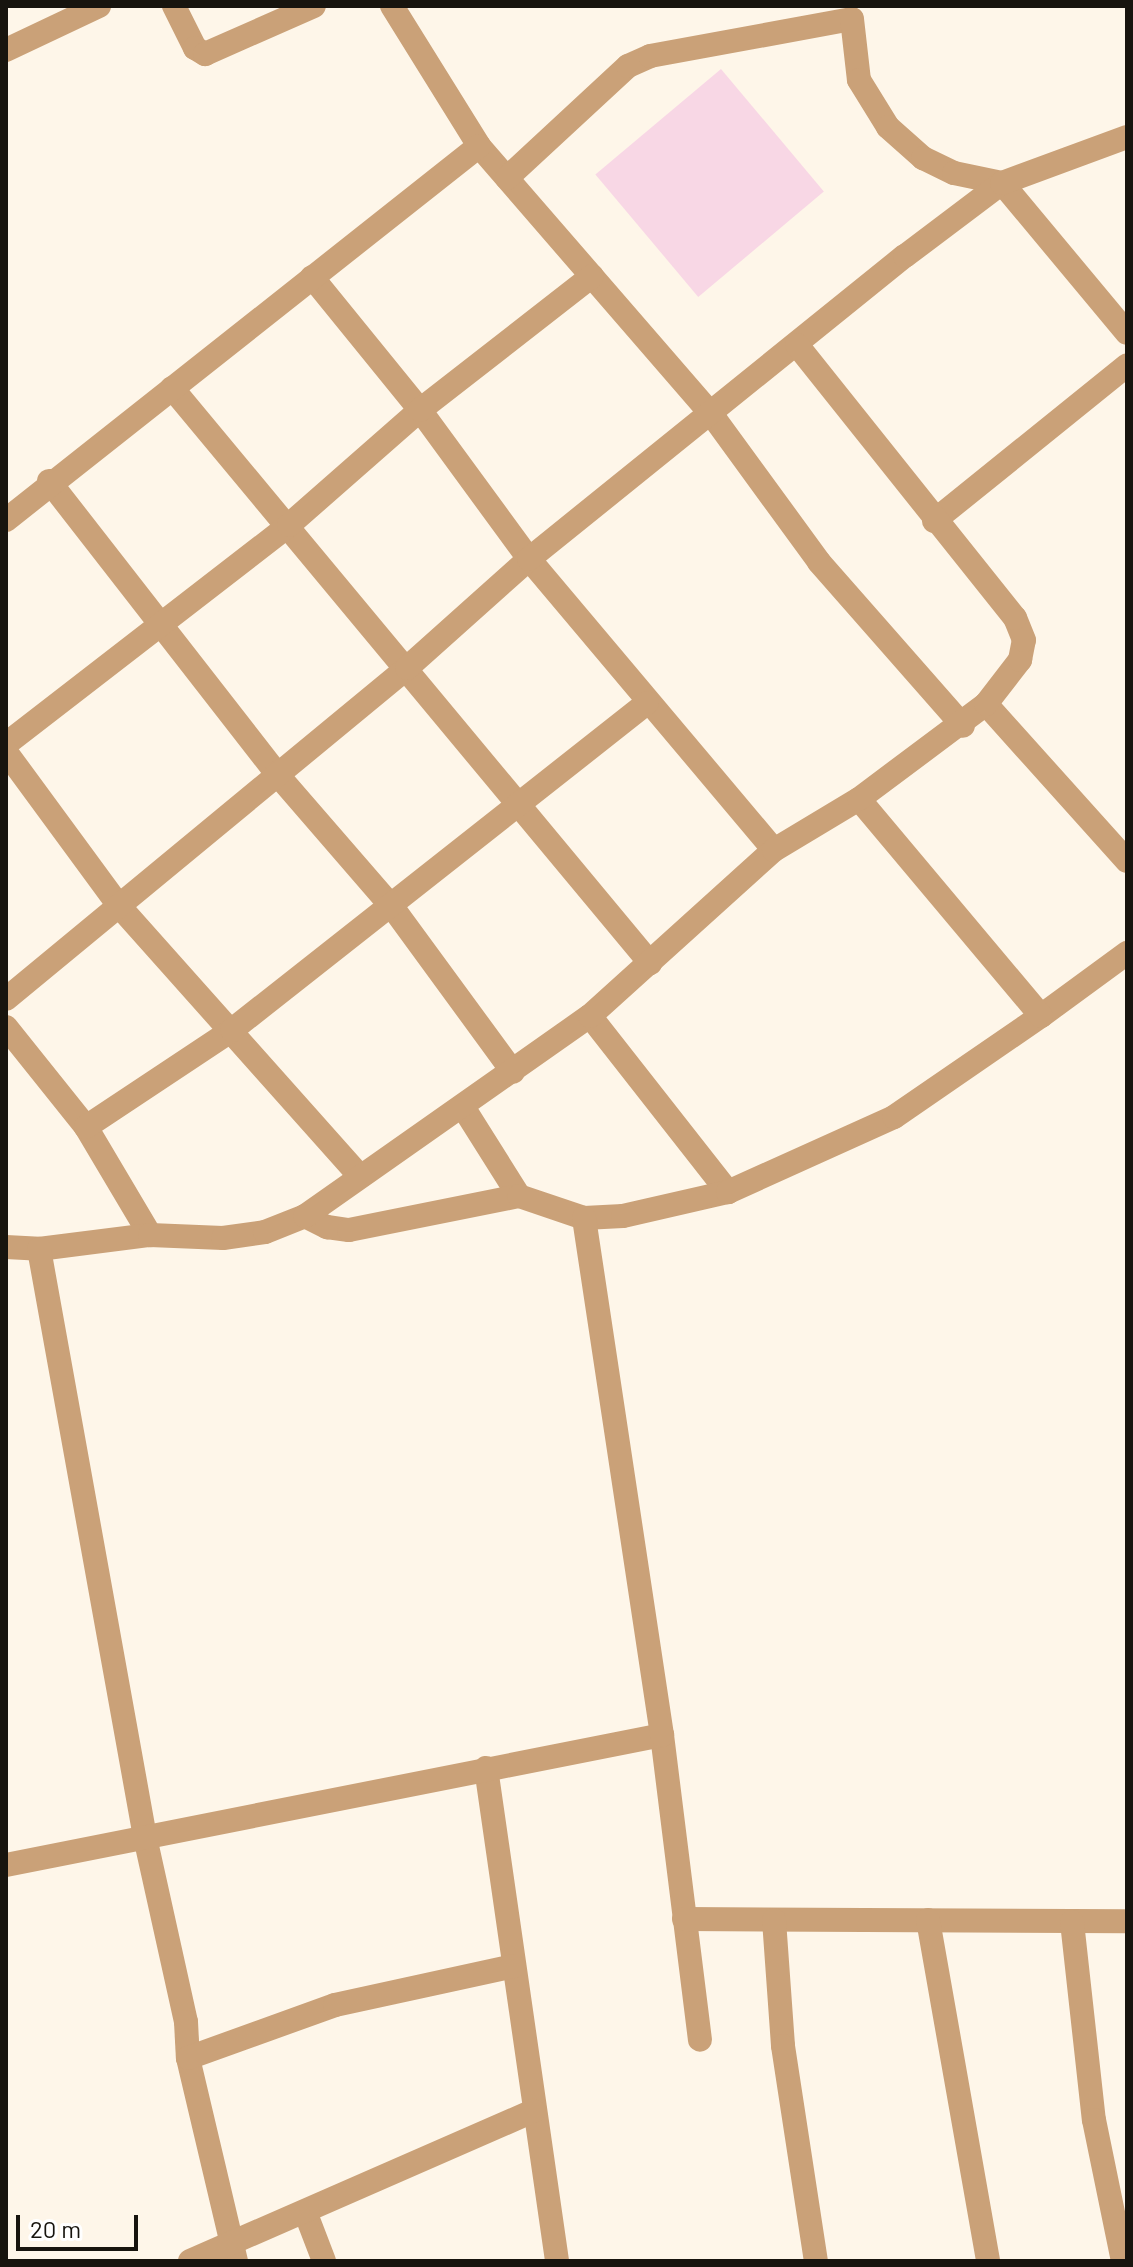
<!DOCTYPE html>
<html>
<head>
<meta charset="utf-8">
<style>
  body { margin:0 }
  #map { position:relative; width:1133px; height:2267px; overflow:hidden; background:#fef6e9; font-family:Barlow,sans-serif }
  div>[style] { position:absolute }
  .building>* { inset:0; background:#f8d7e5; transform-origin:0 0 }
  .minor>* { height:24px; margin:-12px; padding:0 12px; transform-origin:12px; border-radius:12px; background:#caa178 }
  span { translate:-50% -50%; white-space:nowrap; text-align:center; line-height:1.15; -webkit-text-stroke:7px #fff; paint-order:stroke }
  .frame { position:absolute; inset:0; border:8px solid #17140e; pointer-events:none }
  .scale { position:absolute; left:16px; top:2215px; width:122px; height:36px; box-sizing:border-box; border:4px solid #17140e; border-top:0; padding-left:10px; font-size:24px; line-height:28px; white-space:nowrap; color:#17140e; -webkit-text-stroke:6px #fff; paint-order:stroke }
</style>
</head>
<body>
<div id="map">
  <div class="building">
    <i style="left:721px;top:69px;width:160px;height:164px;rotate:50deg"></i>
  </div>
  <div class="minor">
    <i style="left:174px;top:6px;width:47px;rotate:63.4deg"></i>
    <i style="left:195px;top:48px;width:12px;rotate:31deg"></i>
    <i style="left:205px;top:54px;width:119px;rotate:-23.8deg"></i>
    <i style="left:392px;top:6px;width:165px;rotate:58.1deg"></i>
    <i style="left:479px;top:146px;width:356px;rotate:49.1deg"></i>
    <i style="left:712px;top:415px;width:182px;rotate:53.9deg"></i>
    <i style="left:819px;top:562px;width:218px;rotate:48.7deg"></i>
    <i style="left:6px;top:50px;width:103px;rotate:-25.3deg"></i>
    <i style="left:507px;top:178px;width:165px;rotate:-42.8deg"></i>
    <i style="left:628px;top:66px;width:24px;rotate:-24deg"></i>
    <i style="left:650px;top:56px;width:205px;rotate:-10.4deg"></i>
    <i style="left:852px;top:19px;width:61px;rotate:83.5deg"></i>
    <i style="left:859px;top:80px;width:55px;rotate:58.3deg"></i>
    <i style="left:888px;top:127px;width:47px;rotate:41.5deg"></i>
    <i style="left:923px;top:158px;width:34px;rotate:26deg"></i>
    <i style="left:954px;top:173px;width:49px;rotate:11.8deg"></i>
    <i style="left:1002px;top:183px;width:195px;rotate:50.2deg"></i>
    <i style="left:312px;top:277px;width:171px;rotate:50.9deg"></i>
    <i style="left:420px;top:410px;width:185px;rotate:53.8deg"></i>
    <i style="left:529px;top:559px;width:380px;rotate:49.9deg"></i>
    <i style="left:172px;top:388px;width:748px;rotate:50.26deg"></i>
    <i style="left:49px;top:481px;width:370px;rotate:52.1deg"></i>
    <i style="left:276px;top:773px;width:179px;rotate:49.1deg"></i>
    <i style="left:393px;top:908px;width:203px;rotate:53.8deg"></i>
    <i style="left:6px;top:520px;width:603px;rotate:-38.33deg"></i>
    <i style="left:934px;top:521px;width:248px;rotate:-38.9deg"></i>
    <i style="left:986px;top:704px;width:211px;rotate:48.1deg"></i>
    <i style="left:6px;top:744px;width:358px;rotate:-37.7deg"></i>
    <i style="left:289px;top:525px;width:174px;rotate:-41.3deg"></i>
    <i style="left:420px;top:410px;width:218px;rotate:-37.9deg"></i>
    <i style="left:6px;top:752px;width:192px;rotate:53.7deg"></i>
    <i style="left:120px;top:907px;width:361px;rotate:48.3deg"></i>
    <i style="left:6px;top:999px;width:520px;rotate:-39.54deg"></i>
    <i style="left:407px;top:668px;width:164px;rotate:-41.8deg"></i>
    <i style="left:529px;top:559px;width:483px;rotate:-38.9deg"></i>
    <i style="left:905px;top:256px;width:121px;rotate:-37deg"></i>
    <i style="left:1002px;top:183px;width:133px;rotate:-20.2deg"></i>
    <i style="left:590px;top:1016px;width:224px;rotate:51.9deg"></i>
    <i style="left:1041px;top:1016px;width:107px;rotate:-36.2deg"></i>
    <i style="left:6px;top:1027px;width:128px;rotate:51.3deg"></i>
    <i style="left:86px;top:1127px;width:126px;rotate:59.3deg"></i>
    <i style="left:463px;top:1107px;width:105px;rotate:57.8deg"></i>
    <i style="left:86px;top:1127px;width:175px;rotate:-33.6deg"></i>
    <i style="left:232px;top:1030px;width:528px;rotate:-38.24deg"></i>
    <i style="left:305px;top:1216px;width:25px;rotate:27deg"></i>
    <i style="left:327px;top:1227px;width:22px;rotate:8deg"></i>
    <i style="left:349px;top:1230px;width:173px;rotate:-11.3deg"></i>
    <i style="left:519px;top:1196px;width:69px;rotate:18.7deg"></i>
    <i style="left:584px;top:1218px;width:39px;rotate:-3deg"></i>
    <i style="left:623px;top:1216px;width:108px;rotate:-12.9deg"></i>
    <i style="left:728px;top:1192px;width:182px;rotate:-24.3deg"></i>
    <i style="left:894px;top:1117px;width:178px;rotate:-34.5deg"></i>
    <i style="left:1041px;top:1016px;width:283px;rotate:-130deg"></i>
    <i style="left:6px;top:1247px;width:33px;rotate:3deg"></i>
    <i style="left:39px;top:1249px;width:112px;rotate:-7.2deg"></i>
    <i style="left:150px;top:1235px;width:73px;rotate:2.4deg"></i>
    <i style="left:223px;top:1238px;width:42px;rotate:-8.1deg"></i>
    <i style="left:265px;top:1232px;width:43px;rotate:-21.8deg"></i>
    <i style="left:305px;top:1216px;width:348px;rotate:-35.1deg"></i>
    <i style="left:590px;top:1016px;width:248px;rotate:-42.1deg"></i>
    <i style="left:774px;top:850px;width:99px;rotate:-31deg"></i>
    <i style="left:859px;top:799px;width:159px;rotate:-36.8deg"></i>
    <i style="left:986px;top:704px;width:56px;rotate:-52.3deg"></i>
    <i style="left:1020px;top:660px;width:20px;rotate:-79deg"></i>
    <i style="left:1024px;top:640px;width:24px;rotate:-112deg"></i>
    <i style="left:1015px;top:618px;width:349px;rotate:-128.6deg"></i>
    <i style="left:39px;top:1249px;width:597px;rotate:79.78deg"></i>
    <i style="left:145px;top:1837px;width:189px;rotate:77.5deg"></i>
    <i style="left:186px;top:2022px;width:36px;rotate:87deg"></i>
    <i style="left:188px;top:2058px;width:209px;rotate:76.7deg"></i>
    <i style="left:662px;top:1735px;width:307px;rotate:82.9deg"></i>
    <i style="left:486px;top:1768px;width:498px;rotate:81.8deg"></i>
    <i style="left:6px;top:1865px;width:669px;rotate:-11.21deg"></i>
    <i style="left:662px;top:1735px;width:523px;rotate:-98.58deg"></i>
    <i style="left:684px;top:1919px;width:443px;rotate:0.3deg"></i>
    <i style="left:774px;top:1920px;width:126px;rotate:85.9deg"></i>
    <i style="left:783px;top:2046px;width:218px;rotate:81.3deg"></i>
    <i style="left:928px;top:1920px;width:346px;rotate:80deg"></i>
    <i style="left:1072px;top:1922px;width:199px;rotate:83.7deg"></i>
    <i style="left:1094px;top:2120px;width:144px;rotate:78.4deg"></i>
    <i style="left:188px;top:2058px;width:156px;rotate:-19.8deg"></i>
    <i style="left:335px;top:2005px;width:183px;rotate:-12.3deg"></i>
    <i style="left:306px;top:2214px;width:50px;rotate:69deg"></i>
    <i style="left:190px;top:2261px;width:375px;rotate:-23.6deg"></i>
  </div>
  <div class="frame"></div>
  <div class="scale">20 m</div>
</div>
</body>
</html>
